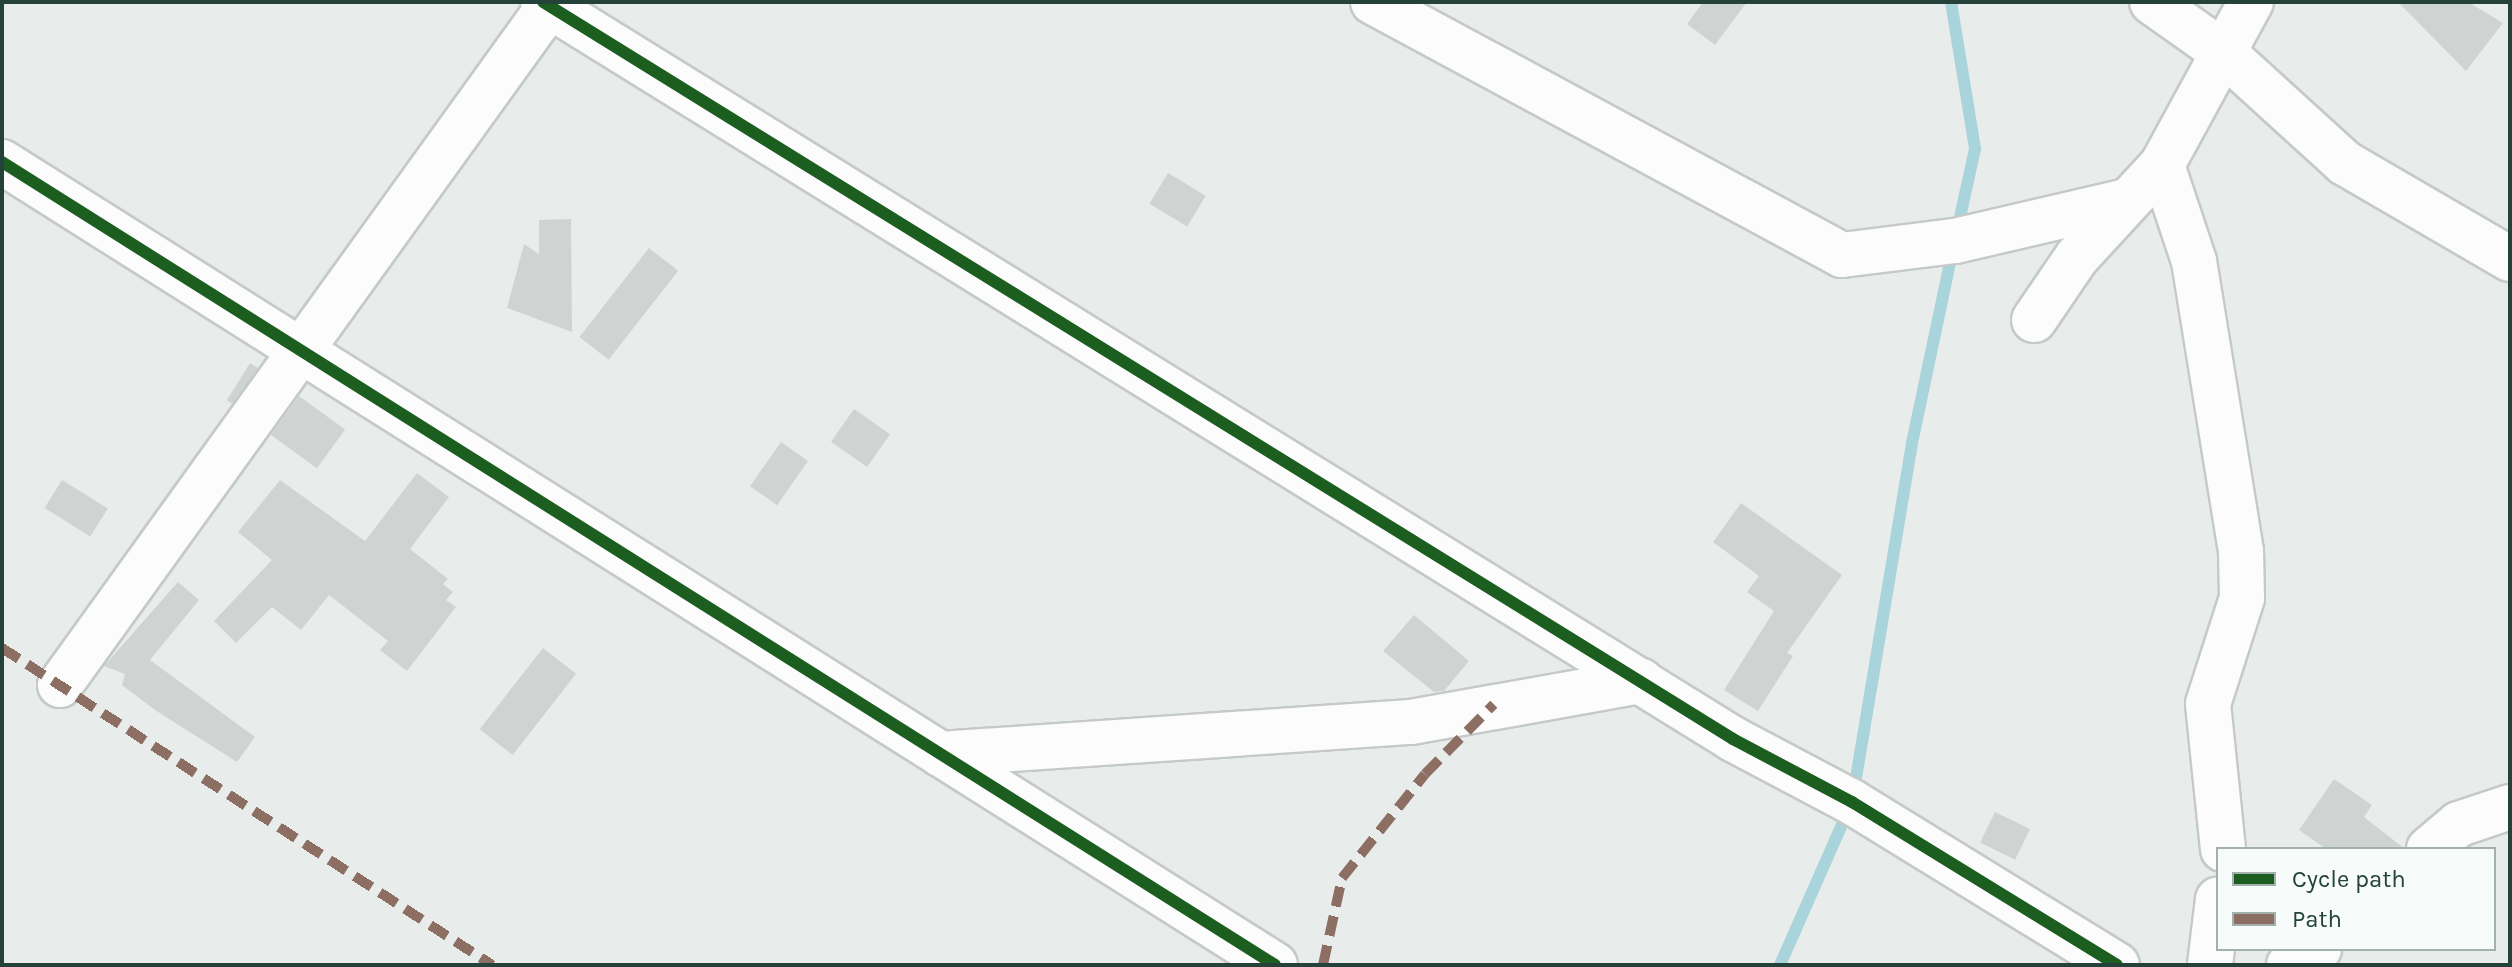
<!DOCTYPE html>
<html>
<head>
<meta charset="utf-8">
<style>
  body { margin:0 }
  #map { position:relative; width:2512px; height:967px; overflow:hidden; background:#e8edeb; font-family:Karla,sans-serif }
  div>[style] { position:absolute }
  .stream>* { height:12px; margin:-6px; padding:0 6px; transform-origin:6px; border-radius:6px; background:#a9d4db }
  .building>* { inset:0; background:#cfd4d2; transform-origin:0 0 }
  .roads { filter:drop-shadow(2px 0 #c5cac8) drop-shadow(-2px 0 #c5cac8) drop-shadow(0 2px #c5cac8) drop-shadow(0 -2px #c5cac8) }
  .minor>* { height:44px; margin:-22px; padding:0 22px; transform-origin:22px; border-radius:22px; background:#fcfcfc }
  .quiet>* { height:10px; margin-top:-5px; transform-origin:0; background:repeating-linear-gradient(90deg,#8d6e63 0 20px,transparent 0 30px) }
  .cycleway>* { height:12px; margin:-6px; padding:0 6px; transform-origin:6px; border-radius:6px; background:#1b5e20 }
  span { translate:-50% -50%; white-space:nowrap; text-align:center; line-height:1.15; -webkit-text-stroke:7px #f7fbf9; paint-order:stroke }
  .frame { position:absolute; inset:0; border:4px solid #24423a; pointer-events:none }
  .legend { position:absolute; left:2216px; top:847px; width:280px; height:104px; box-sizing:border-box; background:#f7fbf9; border:2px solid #a3b1ad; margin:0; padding:10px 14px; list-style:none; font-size:24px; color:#24423a }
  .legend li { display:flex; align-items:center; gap:16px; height:40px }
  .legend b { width:40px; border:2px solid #a3b1ad }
</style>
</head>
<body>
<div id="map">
  <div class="stream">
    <i style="left:1951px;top:2px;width:149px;rotate:80.7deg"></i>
    <i style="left:1975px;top:149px;width:84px;rotate:102.4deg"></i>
    <i style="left:1780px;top:965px;width:178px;rotate:-66.2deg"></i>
    <i style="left:1852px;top:802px;width:364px;rotate:-80.5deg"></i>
    <i style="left:1912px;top:443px;width:198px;rotate:-78.1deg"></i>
  </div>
  <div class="building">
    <i style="clip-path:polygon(1703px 2px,1747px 2px,1715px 45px,1687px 24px)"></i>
    <i style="clip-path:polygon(2398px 2px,2468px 2px,2503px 23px,2466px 71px)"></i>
    <i style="left:1168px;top:173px;width:44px;height:36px;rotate:31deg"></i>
    <i style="clip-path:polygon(571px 219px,572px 332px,507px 308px,524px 244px,539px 254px,539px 220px)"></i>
    <i style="left:649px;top:248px;width:37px;height:113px;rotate:38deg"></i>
    <i style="left:250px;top:363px;width:9px;height:44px;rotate:32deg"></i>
    <i style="left:299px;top:396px;width:57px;height:48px;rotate:36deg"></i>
    <i style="left:854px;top:409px;width:44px;height:40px;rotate:35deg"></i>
    <i style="left:781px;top:442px;width:33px;height:54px;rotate:35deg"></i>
    <i style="clip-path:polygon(417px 473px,449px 497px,410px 549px,448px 579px,443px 584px,453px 592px,446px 600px,456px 607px,407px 671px,380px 650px,388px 641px,329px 595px,301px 630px,272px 607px,236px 643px,214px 621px,272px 560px,238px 532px,280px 480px,365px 541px)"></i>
    <i style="left:62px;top:480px;width:54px;height:33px;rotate:32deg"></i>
    <i style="clip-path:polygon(1741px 503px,1842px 575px,1787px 653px,1793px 656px,1758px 711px,1724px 690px,1774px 611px,1747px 592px,1759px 576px,1713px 542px)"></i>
    <i style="clip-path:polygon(178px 582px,199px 600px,150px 660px,255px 737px,237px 762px,155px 710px,122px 685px,125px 674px,104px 666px)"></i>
    <i style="clip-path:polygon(1414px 615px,1469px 661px,1444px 691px,1434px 692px,1383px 651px)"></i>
    <i style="left:543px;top:648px;width:42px;height:103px;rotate:38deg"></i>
    <i style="clip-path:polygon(2334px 779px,2372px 805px,2364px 817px,2405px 849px,2326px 849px,2299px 830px)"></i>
    <i style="left:1995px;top:812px;width:39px;height:34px;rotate:26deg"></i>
  </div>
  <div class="roads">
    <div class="minor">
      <i style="left:543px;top:2px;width:1400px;rotate:31.77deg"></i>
      <i style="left:1733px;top:739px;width:135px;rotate:27.9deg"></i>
      <i style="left:1852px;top:802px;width:311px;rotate:31.6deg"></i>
      <i style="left:1373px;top:2px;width:533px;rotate:28.34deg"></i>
      <i style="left:1842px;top:255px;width:114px;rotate:-7.1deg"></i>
      <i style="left:1955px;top:241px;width:171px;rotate:-13.1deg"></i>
      <i style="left:2152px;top:2px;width:88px;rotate:35.3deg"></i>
      <i style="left:2224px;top:53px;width:164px;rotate:42.3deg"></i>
      <i style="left:2345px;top:163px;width:191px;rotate:30.2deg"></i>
      <i style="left:2px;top:162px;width:1505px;rotate:32.24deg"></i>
      <i style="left:2162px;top:165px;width:101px;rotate:71.6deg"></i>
      <i style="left:2194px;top:261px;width:294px;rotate:80.8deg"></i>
      <i style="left:2241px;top:551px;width:47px;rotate:88.8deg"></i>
      <i style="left:2242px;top:598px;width:111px;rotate:107.8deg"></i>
      <i style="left:2208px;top:704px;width:146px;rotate:84.1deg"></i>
      <i style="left:2034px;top:320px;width:76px;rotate:-55.7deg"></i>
      <i style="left:2077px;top:257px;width:125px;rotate:-47.3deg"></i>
      <i style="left:2162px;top:165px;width:186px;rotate:-61.4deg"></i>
      <i style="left:60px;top:685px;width:842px;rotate:-54.23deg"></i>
      <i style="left:940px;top:754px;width:472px;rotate:-3.9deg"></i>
      <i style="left:1411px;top:722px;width:234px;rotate:-10.1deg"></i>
      <i style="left:2429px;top:849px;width:39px;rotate:-40deg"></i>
      <i style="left:2459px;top:824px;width:54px;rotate:-18.4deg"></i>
      <i style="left:2210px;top:965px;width:66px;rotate:-83.1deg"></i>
      <i style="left:2289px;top:965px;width:34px;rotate:-28deg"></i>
    </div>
  </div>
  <div class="quiet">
    <i style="left:2px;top:648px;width:584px;rotate:32.9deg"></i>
    <i style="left:1323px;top:965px;width:89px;rotate:-77.7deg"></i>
    <i style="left:1342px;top:878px;width:133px;rotate:-51.4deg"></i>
    <i style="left:1425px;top:774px;width:98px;rotate:-45.4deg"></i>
  </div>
  <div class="cycleway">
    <i style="left:543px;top:2px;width:1400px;rotate:31.77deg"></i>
    <i style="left:1733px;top:739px;width:135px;rotate:27.9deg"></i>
    <i style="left:1852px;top:802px;width:311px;rotate:31.6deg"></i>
    <i style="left:2px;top:162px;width:1505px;rotate:32.24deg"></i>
  </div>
  <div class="frame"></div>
  <ul class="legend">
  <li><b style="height:10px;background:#1b5e20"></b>Cycle path</li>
  <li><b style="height:10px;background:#8d6e63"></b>Path</li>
  </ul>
</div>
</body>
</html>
